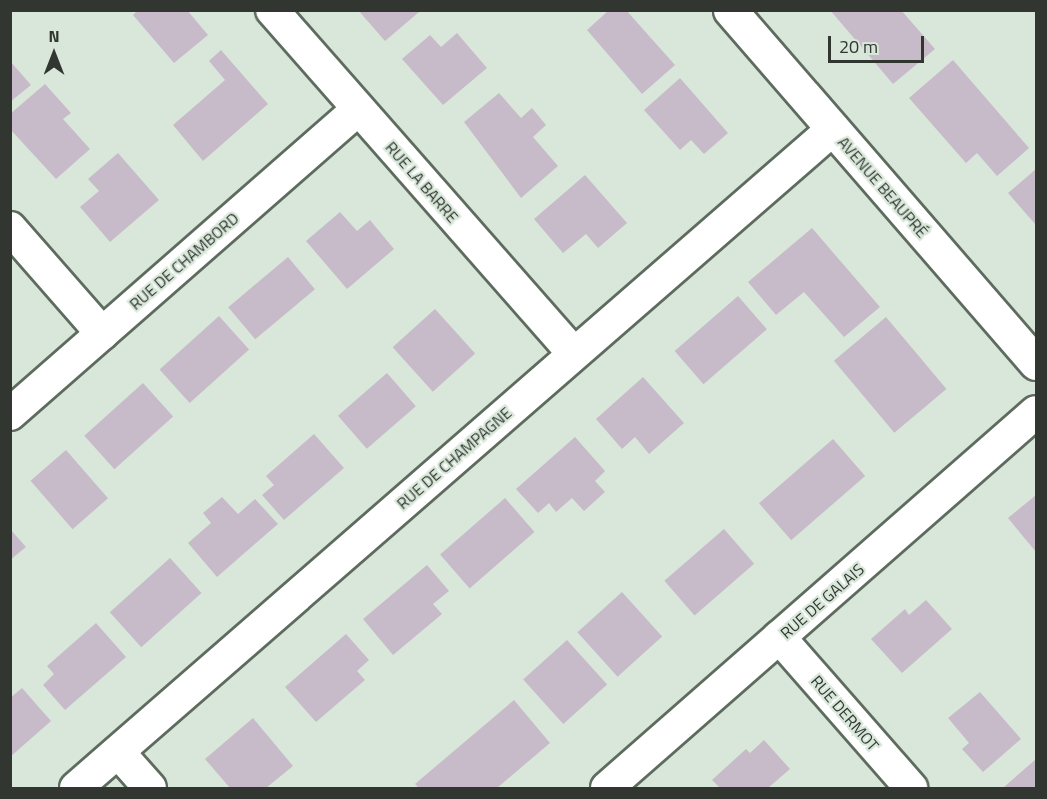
<!DOCTYPE html>
<html>
<head>
<meta charset="utf-8">
<style>
  body { margin:0 }
  #map { position:relative; width:1047px; height:799px; overflow:hidden; background:#d8e7d9; font-family:"Titillium Web",sans-serif }
  div>[style] { position:absolute }
  .building>* { inset:0; background:#c8bbc9; transform-origin:0 0 }
  .roads { filter:drop-shadow(2px 0 #5e6b5f) drop-shadow(-2px 0 #5e6b5f) drop-shadow(0 2px #5e6b5f) drop-shadow(0 -2px #5e6b5f) }
  .street>* { height:32px; margin:-16px; padding:0 16px; transform-origin:16px; border-radius:16px; background:#fff }
  .secondary>* { height:33px; margin:-16.5px; padding:0 16.5px; transform-origin:16.5px; border-radius:16.5px; background:#fff }
  span { translate:-50% -50%; white-space:nowrap; text-align:center; line-height:1.15; -webkit-text-stroke:4.5px #d8e7d9; paint-order:stroke }
  .street-label { font-size:16px; color:#313631 }
  .frame { position:absolute; inset:0; border:12px solid #313631; pointer-events:none }
  .north { position:absolute; left:24px; top:24px; width:60px; height:60px; -webkit-text-stroke:4px #d8e7d9; paint-order:stroke; rotate:0deg; font-size:16px; font-weight:700; line-height:24px; text-align:center; color:#313631 }
  .north::after { content:''; display:block; margin:auto; width:21px; height:27px; background:#313631; clip-path:polygon(50% 0,100% 100%,50% 72%,0 100%) }
  .scale { position:absolute; left:828px; top:36px; width:96px; height:27px; box-sizing:border-box; border:3px solid #313631; border-top:0; padding-left:8px; font-size:18px; line-height:21px; white-space:nowrap; color:#313631; -webkit-text-stroke:4px #d8e7d9; paint-order:stroke }
</style>
</head>
<body>
<div id="map">
  <div class="building">
    <i style="clip-path:polygon(138px 10px,187px 10px,208px 35px,174px 63px,133px 15px)"></i>
    <i style="clip-path:polygon(358px 10px,418px 10px,419px 12px,385px 41px)"></i>
    <i style="clip-path:polygon(609px 10px,626px 10px,675px 65px,642px 94px,587px 30px)"></i>
    <i style="clip-path:polygon(830px 10px,901px 10px,935px 49px,893px 84px)"></i>
    <i style="clip-path:polygon(457px 33px,487px 68px,443px 105px,402px 59px,430px 35px,441px 47px)"></i>
    <i style="clip-path:polygon(221px 50px,268px 104px,203px 161px,173px 125px,225px 80px,209px 61px)"></i>
    <i style="clip-path:polygon(953px 60px,1029px 148px,997px 176px,977px 153px,966px 163px,909px 98px)"></i>
    <i style="clip-path:polygon(10px 61px,31px 85px,10px 102px)"></i>
    <i style="clip-path:polygon(680px 78px,728px 133px,704px 154px,691px 140px,680px 150px,644px 110px)"></i>
    <i style="clip-path:polygon(45px 84px,71px 113px,63px 119px,90px 149px,56px 179px,10px 129px,10px 114px)"></i>
    <i style="clip-path:polygon(499px 93px,521px 118px,532px 108px,546px 125px,533px 137px,558px 166px,521px 198px,464px 122px)"></i>
    <i style="clip-path:polygon(118px 153px,159px 200px,110px 242px,80px 207px,99px 191px,88px 179px)"></i>
    <i style="clip-path:polygon(1036px 169px,1036px 225px,1008px 193px)"></i>
    <i style="clip-path:polygon(585px 175px,627px 223px,598px 248px,586px 234px,563px 253px,534px 219px)"></i>
    <i style="clip-path:polygon(340px 212px,357px 231px,370px 220px,394px 249px,347px 289px,306px 241px)"></i>
    <i style="clip-path:polygon(812px 228px,880px 307px,844px 337px,804px 292px,776px 315px,748px 282px)"></i>
    <i style="left:288px;top:257px;width:42px;height:78px;rotate:50deg"></i>
    <i style="left:738px;top:296px;width:44px;height:84px;rotate:49deg"></i>
    <i style="left:435px;top:309px;width:60px;height:57px;rotate:48deg"></i>
    <i style="left:219px;top:316px;width:45px;height:80px;rotate:48deg"></i>
    <i style="left:886px;top:317px;width:94px;height:68px;rotate:50deg"></i>
    <i style="left:387px;top:373px;width:44px;height:65px;rotate:49deg"></i>
    <i style="clip-path:polygon(643px 377px,684px 423px,649px 454px,635px 437px,622px 449px,596px 419px)"></i>
    <i style="left:143px;top:383px;width:45px;height:79px;rotate:48deg"></i>
    <i style="clip-path:polygon(314px 434px,344px 468px,284px 520px,262px 495px,274px 485px,266px 476px)"></i>
    <i style="clip-path:polygon(575px 437px,605px 471px,595px 481px,605px 492px,584px 511px,572px 498px,556px 512px,549px 503px,538px 513px,516px 489px)"></i>
    <i style="left:833px;top:439px;width:49px;height:98px;rotate:49deg"></i>
    <i style="left:66px;top:450px;width:64px;height:47px;rotate:49deg"></i>
    <i style="clip-path:polygon(1036px 495px,1036px 552px,1008px 518px)"></i>
    <i style="clip-path:polygon(222px 497px,238px 514px,255px 499px,278px 524px,217px 577px,188px 543px,211px 523px,203px 513px)"></i>
    <i style="left:505px;top:498px;width:45px;height:86px;rotate:49deg"></i>
    <i style="clip-path:polygon(10px 529px,26px 547px,10px 560px)"></i>
    <i style="left:724px;top:529px;width:46px;height:79px;rotate:49deg"></i>
    <i style="left:170px;top:558px;width:47px;height:81px;rotate:48deg"></i>
    <i style="clip-path:polygon(427px 565px,449px 591px,433px 604px,442px 614px,393px 655px,363px 619px)"></i>
    <i style="left:622px;top:592px;width:60px;height:60px;rotate:48deg"></i>
    <i style="clip-path:polygon(926px 600px,952px 629px,902px 673px,871px 639px,905px 609px,909px 615px)"></i>
    <i style="clip-path:polygon(96px 623px,126px 657px,65px 710px,43px 685px,54px 674px,47px 666px)"></i>
    <i style="clip-path:polygon(346px 634px,369px 660px,357px 671px,365px 680px,316px 722px,285px 687px)"></i>
    <i style="left:567px;top:640px;width:60px;height:59px;rotate:48deg"></i>
    <i style="clip-path:polygon(22px 688px,51px 721px,10px 757px,10px 698px)"></i>
    <i style="clip-path:polygon(980px 692px,1021px 739px,983px 772px,962px 749px,969px 743px,948px 718px)"></i>
    <i style="clip-path:polygon(514px 700px,550px 743px,497px 788px,419px 788px,415px 784px)"></i>
    <i style="clip-path:polygon(253px 718px,293px 766px,266px 788px,230px 788px,205px 759px)"></i>
    <i style="clip-path:polygon(764px 740px,790px 769px,768px 788px,720px 788px,712px 780px,746px 749px,750px 753px)"></i>
    <i style="clip-path:polygon(1036px 759px,1036px 788px,1006px 788px,1004px 787px)"></i>
  </div>
  <div class="roads">
    <div class="street">
      <i style="left:272px;top:10px;width:456px;rotate:48.7deg"></i>
      <i style="left:10px;top:228px;width:140px;rotate:48.8deg"></i>
      <i style="left:10px;top:414px;width:463px;rotate:-41.2deg"></i>
      <i style="left:779px;top:637px;width:201px;rotate:48.8deg"></i>
      <i style="left:118px;top:752px;width:48px;rotate:48.4deg"></i>
      <i style="left:76px;top:788px;width:1004px;rotate:-41.04deg"></i>
      <i style="left:607px;top:788px;width:570px;rotate:-41.23deg"></i>
    </div>
    <div class="secondary">
      <i style="left:730px;top:10px;width:467px;rotate:49.1deg"></i>
    </div>
  </div>
  <div class="street-label">
    <span style="left:422px;top:182px;rotate:49deg">RUE LA BARRE</span>
    <span style="left:883px;top:187px;rotate:49deg">AVENUE BEAUPRÉ</span>
    <span style="left:184px;top:261px;rotate:-41deg">RUE DE CHAMBORD</span>
    <span style="left:454px;top:458px;rotate:-41deg">RUE DE CHAMPAGNE</span>
    <span style="left:822px;top:601px;rotate:-41deg">RUE DE GALAIS</span>
    <span style="left:845px;top:713px;rotate:49deg">RUE DERMOT</span>
  </div>
  <div class="frame"></div>
  <div class="north">N</div>
  <div class="scale">20 m</div>
</div>
</body>
</html>
